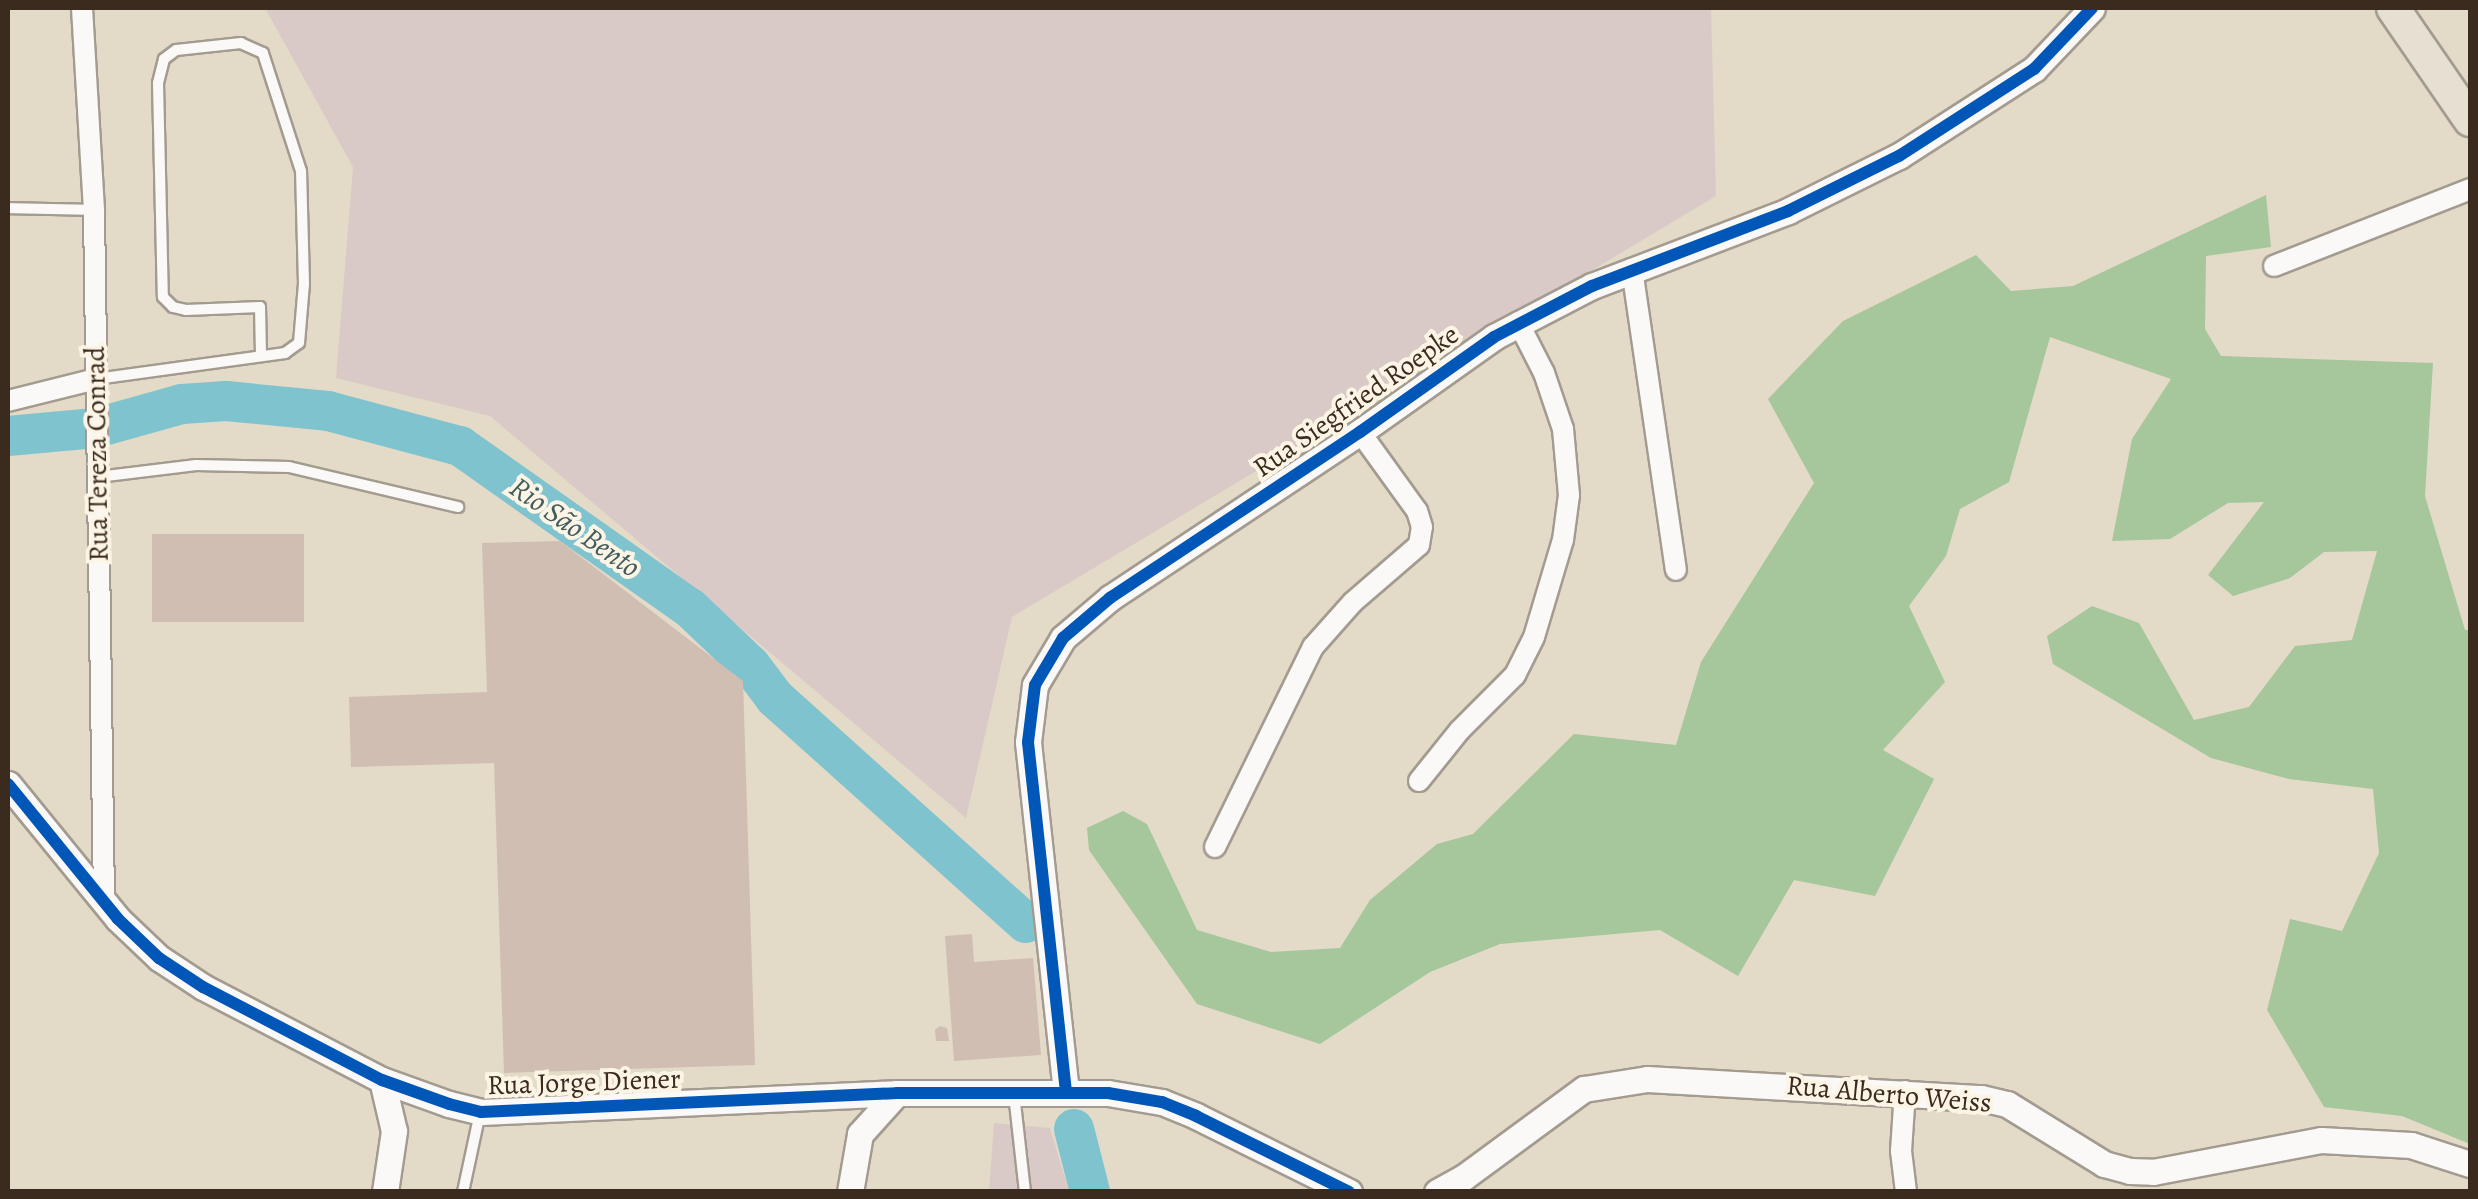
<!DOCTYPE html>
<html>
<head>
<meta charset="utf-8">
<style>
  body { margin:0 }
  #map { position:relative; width:2478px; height:1199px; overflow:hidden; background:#e3dac8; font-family:Alegreya,serif }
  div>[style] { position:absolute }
  .industrial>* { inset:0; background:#dacac7 }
  .forest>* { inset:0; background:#a6c69c }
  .river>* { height:40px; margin:-20px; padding:0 20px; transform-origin:20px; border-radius:20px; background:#7ec3ce }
  .building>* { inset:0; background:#d0beb2; transform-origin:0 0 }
  .roads { filter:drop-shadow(2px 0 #a39b90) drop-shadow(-2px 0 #a39b90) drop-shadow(0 2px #a39b90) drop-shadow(0 -2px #a39b90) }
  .service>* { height:10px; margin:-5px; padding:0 5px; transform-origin:5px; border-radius:5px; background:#fbf9f7 }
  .minor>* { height:20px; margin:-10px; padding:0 10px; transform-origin:10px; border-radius:10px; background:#fbf9f7 }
  .tertiary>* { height:25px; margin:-12.5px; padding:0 12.5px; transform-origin:12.5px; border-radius:12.5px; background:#fbf9f7 }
  .primary>* { height:32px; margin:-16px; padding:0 16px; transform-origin:16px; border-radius:16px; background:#e6e0d3 }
  .cycleway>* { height:12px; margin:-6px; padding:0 6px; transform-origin:6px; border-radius:6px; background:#0057b8 }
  span { translate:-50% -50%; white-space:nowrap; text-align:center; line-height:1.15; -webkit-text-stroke:8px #fcf5e5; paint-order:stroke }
  .street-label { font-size:28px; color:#3b2a1e }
  .water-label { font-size:30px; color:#435c5d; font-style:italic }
  .frame { position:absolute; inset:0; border:10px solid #3b2a1e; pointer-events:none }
</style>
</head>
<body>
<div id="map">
  <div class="industrial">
    <i style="clip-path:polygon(265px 8px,1711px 8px,1716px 196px,1012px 617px,966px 818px,490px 416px,336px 378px,353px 167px)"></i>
    <i style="clip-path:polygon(994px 1123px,1050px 1128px,1069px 1191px,989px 1192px)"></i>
  </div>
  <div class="forest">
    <i style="clip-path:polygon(2266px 195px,2271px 247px,2206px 256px,2205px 329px,2221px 356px,2433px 363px,2425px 496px,2465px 630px,2470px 630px,2470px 1144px,2402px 1116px,2324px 1107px,2267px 1010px,2290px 919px,2342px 931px,2379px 853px,2373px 789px,2289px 779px,2211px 758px,2053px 664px,2047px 636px,2092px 606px,2139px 623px,2194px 720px,2249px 707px,2295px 646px,2352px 640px,2377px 551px,2324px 552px,2290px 578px,2233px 596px,2208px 575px,2264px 502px,2228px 503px,2170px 539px,2112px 541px,2132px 439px,2171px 379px,2050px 337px,2009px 482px,1960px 509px,1946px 556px,1909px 606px,1945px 682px,1883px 750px,1934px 779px,1875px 896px,1794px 880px,1738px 976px,1660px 930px,1500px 944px,1430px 972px,1320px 1044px,1197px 1004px,1089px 850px,1087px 828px,1123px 811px,1147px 824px,1197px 930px,1271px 952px,1340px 948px,1370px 900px,1437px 844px,1473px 834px,1574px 734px,1676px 745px,1701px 662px,1814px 483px,1768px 399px,1843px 321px,1976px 255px,2011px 291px,2073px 286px)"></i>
  </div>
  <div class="river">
    <i style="left:8px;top:436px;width:88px;rotate:-5.2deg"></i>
    <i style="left:96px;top:428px;width:89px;rotate:-15.6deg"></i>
    <i style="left:182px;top:404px;width:44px;rotate:-3.9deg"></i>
    <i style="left:226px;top:401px;width:102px;rotate:5.6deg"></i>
    <i style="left:328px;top:411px;width:137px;rotate:14.9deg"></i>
    <i style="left:460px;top:446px;width:281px;rotate:35.2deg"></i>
    <i style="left:690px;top:608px;width:84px;rotate:43.6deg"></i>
    <i style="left:751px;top:666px;width:40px;rotate:53deg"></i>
    <i style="left:775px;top:698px;width:337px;rotate:41.9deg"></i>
    <i style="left:1074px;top:1129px;width:65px;rotate:75.7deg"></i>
  </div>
  <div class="building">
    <i style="left:152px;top:534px;width:152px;height:88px"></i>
    <i style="clip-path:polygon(560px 541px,743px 681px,755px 1065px,504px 1073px,494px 763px,351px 767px,349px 697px,487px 692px,482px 543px)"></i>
    <i style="clip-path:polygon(972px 934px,974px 962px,1033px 958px,1041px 1055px,954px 1061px,945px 936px)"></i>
    <i style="clip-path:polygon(940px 1026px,947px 1028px,949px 1041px,936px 1041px,935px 1030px)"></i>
  </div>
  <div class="roads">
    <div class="service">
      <i style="left:8px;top:208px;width:85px;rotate:1.3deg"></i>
      <i style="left:96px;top:379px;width:191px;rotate:-7.8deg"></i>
      <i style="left:285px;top:353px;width:17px;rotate:-36deg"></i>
      <i style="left:299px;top:343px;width:59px;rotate:-85.2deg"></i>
      <i style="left:304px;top:284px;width:113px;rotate:-91.5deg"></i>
      <i style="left:301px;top:171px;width:124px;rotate:-107.9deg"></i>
      <i style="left:263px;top:53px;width:24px;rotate:-156deg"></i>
      <i style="left:241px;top:43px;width:65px;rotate:173.9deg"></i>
      <i style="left:176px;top:50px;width:15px;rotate:143deg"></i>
      <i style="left:164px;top:59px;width:25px;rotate:104deg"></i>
      <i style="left:158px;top:83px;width:214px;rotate:88.7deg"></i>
      <i style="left:163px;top:297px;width:14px;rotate:45deg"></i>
      <i style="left:173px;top:307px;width:13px;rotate:13deg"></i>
      <i style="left:186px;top:310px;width:74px;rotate:-2.3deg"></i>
      <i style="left:260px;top:307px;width:49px;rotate:88.8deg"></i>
      <i style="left:98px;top:477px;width:99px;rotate:-7deg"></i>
      <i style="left:196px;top:465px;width:93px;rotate:1.2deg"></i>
      <i style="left:289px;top:467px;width:174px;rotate:13.3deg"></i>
      <i style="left:1014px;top:1094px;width:99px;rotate:83.6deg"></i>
      <i style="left:463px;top:1192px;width:81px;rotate:-77.9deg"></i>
    </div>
    <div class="minor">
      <i style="left:82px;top:8px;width:202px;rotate:86.6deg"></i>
      <i style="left:94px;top:210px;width:690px;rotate:89.17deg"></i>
      <i style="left:2274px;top:266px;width:211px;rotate:-21.4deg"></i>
      <i style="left:1632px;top:269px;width:304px;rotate:81.7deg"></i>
      <i style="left:8px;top:401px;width:91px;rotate:-14deg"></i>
      <i style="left:1419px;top:781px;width:65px;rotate:-51.2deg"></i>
      <i style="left:1460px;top:730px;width:78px;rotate:-45deg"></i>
      <i style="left:1515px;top:675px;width:42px;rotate:-63.4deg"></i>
      <i style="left:1534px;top:637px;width:101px;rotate:-73.4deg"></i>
      <i style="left:1563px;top:540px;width:45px;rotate:-82.4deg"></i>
      <i style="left:1569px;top:495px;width:66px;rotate:-95.2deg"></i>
      <i style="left:1563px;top:429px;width:59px;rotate:-108.7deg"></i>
      <i style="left:1544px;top:373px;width:57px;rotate:-117deg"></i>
      <i style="left:1215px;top:847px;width:223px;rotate:-63.9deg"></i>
      <i style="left:1313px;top:647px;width:60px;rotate:-48.4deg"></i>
      <i style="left:1353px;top:602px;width:87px;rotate:-40.8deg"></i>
      <i style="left:1419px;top:545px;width:18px;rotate:-81deg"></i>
      <i style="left:1422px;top:527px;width:17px;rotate:-107deg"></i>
      <i style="left:1417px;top:511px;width:97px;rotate:-125.8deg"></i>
      <i style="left:1905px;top:1091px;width:60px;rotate:93.8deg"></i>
      <i style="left:1901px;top:1151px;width:41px;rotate:83deg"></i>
    </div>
    <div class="tertiary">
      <i style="left:8px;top:784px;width:174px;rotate:50.8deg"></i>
      <i style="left:118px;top:919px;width:57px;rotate:43.6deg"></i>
      <i style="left:159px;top:958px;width:53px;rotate:33.4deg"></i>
      <i style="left:203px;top:987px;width:202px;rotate:27.5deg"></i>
      <i style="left:382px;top:1080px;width:71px;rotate:19.7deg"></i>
      <i style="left:449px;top:1104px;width:33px;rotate:14deg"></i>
      <i style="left:481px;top:1112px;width:416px;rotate:-2.6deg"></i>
      <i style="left:897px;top:1093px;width:211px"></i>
      <i style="left:1108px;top:1093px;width:55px;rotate:9.5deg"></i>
      <i style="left:1162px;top:1102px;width:37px;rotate:22deg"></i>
      <i style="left:1196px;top:1116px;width:171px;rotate:26.4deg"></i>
      <i style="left:382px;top:1080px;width:52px;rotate:76.8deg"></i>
      <i style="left:394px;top:1131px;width:62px;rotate:98.4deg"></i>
      <i style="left:1066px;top:1092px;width:352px;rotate:-96.2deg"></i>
      <i style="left:1028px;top:742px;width:57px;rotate:-83deg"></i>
      <i style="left:1035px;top:685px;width:55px;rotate:-59.2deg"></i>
      <i style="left:1063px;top:638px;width:62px;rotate:-40.4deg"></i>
      <i style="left:1110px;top:598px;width:300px;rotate:-33.6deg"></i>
      <i style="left:1360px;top:432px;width:164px;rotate:-35.3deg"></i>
      <i style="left:1494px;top:337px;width:110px;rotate:-27.5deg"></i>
      <i style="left:1592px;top:286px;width:210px;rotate:-20.9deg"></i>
      <i style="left:1788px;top:211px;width:124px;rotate:-26.4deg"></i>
      <i style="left:1899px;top:156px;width:161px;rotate:-32.8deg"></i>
      <i style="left:2034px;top:69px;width:84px;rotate:-46.4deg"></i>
      <i style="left:850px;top:1192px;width:59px;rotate:-80.2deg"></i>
      <i style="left:860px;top:1134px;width:55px;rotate:-47.9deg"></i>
      <i style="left:1437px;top:1192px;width:31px;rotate:-29deg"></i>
      <i style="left:1464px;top:1177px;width:149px;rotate:-36.3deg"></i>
      <i style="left:1584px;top:1089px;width:64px;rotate:-9deg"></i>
      <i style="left:1647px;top:1079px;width:335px;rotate:3.3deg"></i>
      <i style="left:1981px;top:1098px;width:27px;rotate:13deg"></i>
      <i style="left:2007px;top:1104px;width:114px;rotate:31.7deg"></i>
      <i style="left:2104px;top:1164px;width:27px;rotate:15deg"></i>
      <i style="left:2130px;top:1171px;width:23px;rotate:2deg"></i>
      <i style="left:2153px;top:1172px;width:171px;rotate:-10.8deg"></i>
      <i style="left:2321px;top:1140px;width:90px;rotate:3.2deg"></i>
      <i style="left:2411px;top:1145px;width:62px;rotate:17.9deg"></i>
    </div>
    <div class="primary">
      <i style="left:2393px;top:8px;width:136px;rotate:55.5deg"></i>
    </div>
  </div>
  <div class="cycleway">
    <i style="left:8px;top:784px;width:174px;rotate:50.8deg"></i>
    <i style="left:118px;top:919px;width:57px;rotate:43.6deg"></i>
    <i style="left:159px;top:958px;width:53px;rotate:33.4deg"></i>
    <i style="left:203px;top:987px;width:202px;rotate:27.5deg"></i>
    <i style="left:382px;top:1080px;width:71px;rotate:19.7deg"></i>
    <i style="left:449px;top:1104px;width:33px;rotate:14deg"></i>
    <i style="left:481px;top:1112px;width:416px;rotate:-2.6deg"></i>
    <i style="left:897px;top:1093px;width:211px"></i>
    <i style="left:1108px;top:1093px;width:55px;rotate:9.5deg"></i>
    <i style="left:1162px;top:1102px;width:37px;rotate:22deg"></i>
    <i style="left:1196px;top:1116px;width:171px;rotate:26.4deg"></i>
    <i style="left:1066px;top:1092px;width:352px;rotate:-96.2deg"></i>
    <i style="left:1028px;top:742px;width:57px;rotate:-83deg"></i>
    <i style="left:1035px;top:685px;width:55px;rotate:-59.2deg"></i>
    <i style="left:1063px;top:638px;width:62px;rotate:-40.4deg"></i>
    <i style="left:1110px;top:598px;width:300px;rotate:-33.6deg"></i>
    <i style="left:1360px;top:432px;width:164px;rotate:-35.3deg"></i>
    <i style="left:1494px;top:337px;width:110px;rotate:-27.5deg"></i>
    <i style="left:1592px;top:286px;width:210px;rotate:-20.9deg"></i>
    <i style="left:1788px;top:211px;width:124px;rotate:-26.4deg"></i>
    <i style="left:1899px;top:156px;width:161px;rotate:-32.8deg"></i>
    <i style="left:2034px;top:69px;width:84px;rotate:-46.4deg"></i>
  </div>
  <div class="street-label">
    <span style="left:1356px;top:401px;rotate:-35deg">Rua Siegfried Roepke</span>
    <span style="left:97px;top:454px;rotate:-91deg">Rua Tereza Conrad</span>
    <span style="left:584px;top:1082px;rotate:-2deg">Rua Jorge Diener</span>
    <span style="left:1889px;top:1094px;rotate:5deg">Rua Alberto Weiss</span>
  </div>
  <div class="water-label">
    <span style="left:575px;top:527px;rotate:35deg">Rio São Bento</span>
  </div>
  <div class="frame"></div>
</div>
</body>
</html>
